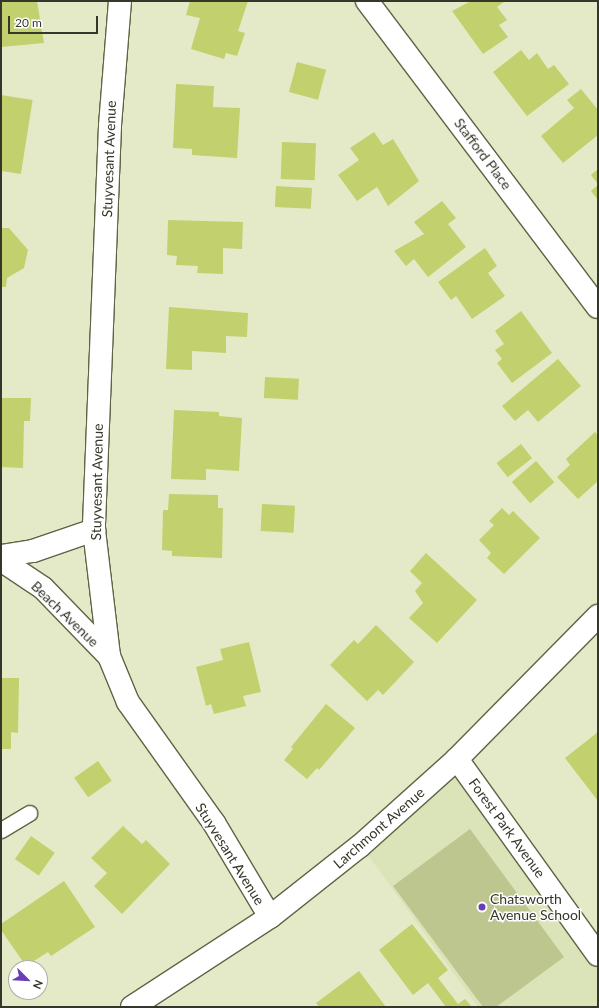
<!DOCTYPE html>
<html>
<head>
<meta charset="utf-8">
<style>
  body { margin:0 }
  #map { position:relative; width:599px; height:1008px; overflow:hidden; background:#e4eac7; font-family:Lato,sans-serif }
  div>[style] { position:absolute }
  .built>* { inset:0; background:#dbe3b8 }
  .green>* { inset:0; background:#bdc68e }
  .building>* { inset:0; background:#c2d06d; transform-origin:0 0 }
  .roads { filter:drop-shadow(1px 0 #5f6445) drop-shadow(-1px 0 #5f6445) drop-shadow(0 1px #5f6445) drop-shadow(0 -1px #5f6445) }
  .lane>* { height:15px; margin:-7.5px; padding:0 7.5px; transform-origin:7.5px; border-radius:7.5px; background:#fff }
  .street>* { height:22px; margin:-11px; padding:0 11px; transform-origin:11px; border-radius:11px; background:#fff }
  .secondary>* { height:22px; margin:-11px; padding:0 11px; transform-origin:11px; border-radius:11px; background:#fff }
  .dots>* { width:11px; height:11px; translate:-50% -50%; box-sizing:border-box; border:2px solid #fff; border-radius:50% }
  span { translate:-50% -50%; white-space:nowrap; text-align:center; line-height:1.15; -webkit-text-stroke:3px #fff; paint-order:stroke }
  .street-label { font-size:14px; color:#343729 }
  .poi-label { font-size:14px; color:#343729 }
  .left { translate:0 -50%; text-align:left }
  .frame { position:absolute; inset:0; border:2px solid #343729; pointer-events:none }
  .north { position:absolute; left:8px; top:960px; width:40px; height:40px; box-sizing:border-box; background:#fff; border:1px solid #aeafa9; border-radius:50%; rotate:114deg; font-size:11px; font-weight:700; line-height:16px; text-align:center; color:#343729 }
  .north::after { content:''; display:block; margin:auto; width:14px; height:18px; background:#693db5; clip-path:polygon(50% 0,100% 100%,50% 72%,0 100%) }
  .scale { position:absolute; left:8px; top:16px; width:90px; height:18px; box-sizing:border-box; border:2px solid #343729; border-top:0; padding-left:5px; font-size:12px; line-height:14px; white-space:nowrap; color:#343729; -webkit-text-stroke:3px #fff; paint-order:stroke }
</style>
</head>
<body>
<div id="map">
  <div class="built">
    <i style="clip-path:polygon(457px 766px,598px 963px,598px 1007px,478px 1007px,365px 851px)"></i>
  </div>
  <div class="green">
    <i style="clip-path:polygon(470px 829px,564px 957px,496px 1007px,483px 1007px,393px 886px)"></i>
  </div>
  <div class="building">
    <i style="clip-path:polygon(1px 1px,37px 1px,44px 43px,1px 47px)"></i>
    <i style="clip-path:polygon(190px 1px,248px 1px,238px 31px,245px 33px,237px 56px,226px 53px,224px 59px,191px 49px,200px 18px,186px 15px)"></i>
    <i style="clip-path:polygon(471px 1px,504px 2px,497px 7px,507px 20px,499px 25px,508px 37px,483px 54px,452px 11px)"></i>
    <i style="clip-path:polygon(521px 50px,529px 60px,537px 53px,548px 69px,554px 65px,569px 84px,527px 116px,493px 72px)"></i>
    <i style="left:297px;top:62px;width:30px;height:31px;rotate:15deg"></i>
    <i style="clip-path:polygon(176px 84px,214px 86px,213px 107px,240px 108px,237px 158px,192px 155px,192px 149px,173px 148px)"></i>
    <i style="clip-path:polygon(581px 89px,598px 110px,598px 135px,563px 163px,541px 136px,574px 108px,567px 100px)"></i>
    <i style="left:1px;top:95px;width:32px;height:75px;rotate:9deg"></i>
    <i style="clip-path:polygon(374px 132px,383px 145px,393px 139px,419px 181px,388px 206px,377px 187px,357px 201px,338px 175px,359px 160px,350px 148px)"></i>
    <i style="left:282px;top:142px;width:34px;height:37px;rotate:2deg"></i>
    <i style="clip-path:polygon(598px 169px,598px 184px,591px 175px)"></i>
    <i style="clip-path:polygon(598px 185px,598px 200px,591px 191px)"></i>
    <i style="left:276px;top:186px;width:36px;height:21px;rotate:3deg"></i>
    <i style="clip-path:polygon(442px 201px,456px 218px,448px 224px,466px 247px,428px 277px,414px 259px,406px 266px,394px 251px,424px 234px,414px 222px)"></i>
    <i style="clip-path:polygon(168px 220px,243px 222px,242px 249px,223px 248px,223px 274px,197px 273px,198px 266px,176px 265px,177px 256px,167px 255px)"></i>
    <i style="clip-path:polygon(1px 228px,9px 228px,28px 250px,24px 268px,7px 278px,6px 287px,1px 287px)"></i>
    <i style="clip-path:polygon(485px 248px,497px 266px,488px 273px,505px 296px,472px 319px,456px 296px,451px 300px,438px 282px)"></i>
    <i style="clip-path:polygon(169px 307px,248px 313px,247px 337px,226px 336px,226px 353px,192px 351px,192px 370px,166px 369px)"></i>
    <i style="clip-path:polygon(521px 311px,552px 353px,512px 383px,497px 363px,502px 359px,495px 350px,504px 344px,495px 331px)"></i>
    <i style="clip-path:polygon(558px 359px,581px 386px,538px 422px,528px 410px,515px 421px,502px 406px)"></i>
    <i style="left:265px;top:377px;width:34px;height:21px;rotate:3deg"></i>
    <i style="clip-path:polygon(1px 398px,31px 398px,30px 421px,24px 421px,23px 468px,1px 467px)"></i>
    <i style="clip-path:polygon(174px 410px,219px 412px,219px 416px,242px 418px,239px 471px,206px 469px,206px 480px,171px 479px)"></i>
    <i style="clip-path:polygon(595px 432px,598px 436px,598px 481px,578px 499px,557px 477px,570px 465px,566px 459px)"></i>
    <i style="left:521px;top:444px;width:18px;height:31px;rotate:52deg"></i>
    <i style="left:536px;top:461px;width:28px;height:32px;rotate:49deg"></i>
    <i style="clip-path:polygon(169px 494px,218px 495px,218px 508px,223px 508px,222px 558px,172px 556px,172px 551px,162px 550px,163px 510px,168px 510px)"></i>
    <i style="left:262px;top:504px;width:33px;height:27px;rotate:3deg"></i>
    <i style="clip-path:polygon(502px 508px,509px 515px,513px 511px,540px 538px,504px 574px,487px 558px,491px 553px,479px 540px,494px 525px,489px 521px)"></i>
    <i style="clip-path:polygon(426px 553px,477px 600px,437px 643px,409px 618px,423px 603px,415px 591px,422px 583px,410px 571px)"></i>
    <i style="clip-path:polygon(376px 625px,414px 662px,383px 695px,378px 690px,367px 701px,330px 665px,354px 640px,358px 644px)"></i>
    <i style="clip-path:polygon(249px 642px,261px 692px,243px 696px,246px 706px,214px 714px,211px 704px,206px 706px,196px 667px,223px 660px,220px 649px)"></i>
    <i style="clip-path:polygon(1px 678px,19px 678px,18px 733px,11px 732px,11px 749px,1px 749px)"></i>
    <i style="clip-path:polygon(326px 704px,355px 728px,319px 770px,317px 768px,307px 779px,284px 760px,293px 749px,291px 747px)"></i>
    <i style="clip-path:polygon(598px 732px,598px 801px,565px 758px)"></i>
    <i style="left:98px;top:761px;width:24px;height:29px;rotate:55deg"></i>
    <i style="clip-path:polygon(123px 826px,142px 844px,146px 840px,170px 864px,122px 914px,94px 886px,107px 873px,91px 858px)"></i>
    <i style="left:31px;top:836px;width:29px;height:28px;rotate:35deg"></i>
    <i style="clip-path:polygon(64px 881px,95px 927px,51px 956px,48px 952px,26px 966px,1px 930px,1px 924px)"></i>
    <i style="clip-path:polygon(412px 924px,448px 970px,438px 978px,458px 1004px,465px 999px,472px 1007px,446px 1007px,428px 983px,413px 995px,379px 950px)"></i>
    <i style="clip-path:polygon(359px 971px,386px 1007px,319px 1007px,316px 1003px)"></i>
  </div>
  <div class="roads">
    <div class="lane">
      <i style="left:1px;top:830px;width:33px;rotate:-31deg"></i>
    </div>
    <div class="street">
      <i style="left:367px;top:1px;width:383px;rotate:53deg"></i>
      <i style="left:457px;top:759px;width:241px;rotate:54.3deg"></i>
    </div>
    <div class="secondary">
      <i style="left:120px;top:1px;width:125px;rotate:94.6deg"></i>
      <i style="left:110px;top:126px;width:404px;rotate:92.3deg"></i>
      <i style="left:94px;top:530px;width:127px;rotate:83.2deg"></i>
      <i style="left:109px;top:656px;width:50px;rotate:67.6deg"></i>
      <i style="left:128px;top:702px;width:148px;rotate:54.6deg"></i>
      <i style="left:214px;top:823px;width:109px;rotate:59.2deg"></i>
      <i style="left:1px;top:556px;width:32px;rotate:-9deg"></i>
      <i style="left:33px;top:551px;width:65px;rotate:-19deg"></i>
      <i style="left:1px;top:560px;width:50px;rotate:33.7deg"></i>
      <i style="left:43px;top:588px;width:95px;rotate:45.9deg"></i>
      <i style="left:132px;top:1007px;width:165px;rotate:-33.1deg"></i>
      <i style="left:270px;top:917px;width:115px;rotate:-38.3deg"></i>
      <i style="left:360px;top:846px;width:130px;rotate:-41.9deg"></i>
      <i style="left:457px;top:759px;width:201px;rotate:-45.4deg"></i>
    </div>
  </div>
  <div class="dots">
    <i style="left:482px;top:907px;background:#693db5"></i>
  </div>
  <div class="street-label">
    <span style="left:483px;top:154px;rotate:53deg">Stafford Place</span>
    <span style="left:109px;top:159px;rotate:-88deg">Stuyvesant Avenue</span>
    <span style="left:97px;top:482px;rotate:-89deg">Stuyvesant Avenue</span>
    <span style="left:65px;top:614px;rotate:44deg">Beach Avenue</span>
    <span style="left:379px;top:828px;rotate:-41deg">Larchmont Avenue</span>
    <span style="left:507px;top:828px;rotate:54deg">Forest Park Avenue</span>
    <span style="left:230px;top:854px;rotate:58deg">Stuyvesant Avenue</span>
  </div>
  <div class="poi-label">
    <span class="left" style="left:490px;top:907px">Chatsworth<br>Avenue School</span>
  </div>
  <div class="frame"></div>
  <div class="north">N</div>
  <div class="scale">20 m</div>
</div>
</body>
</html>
